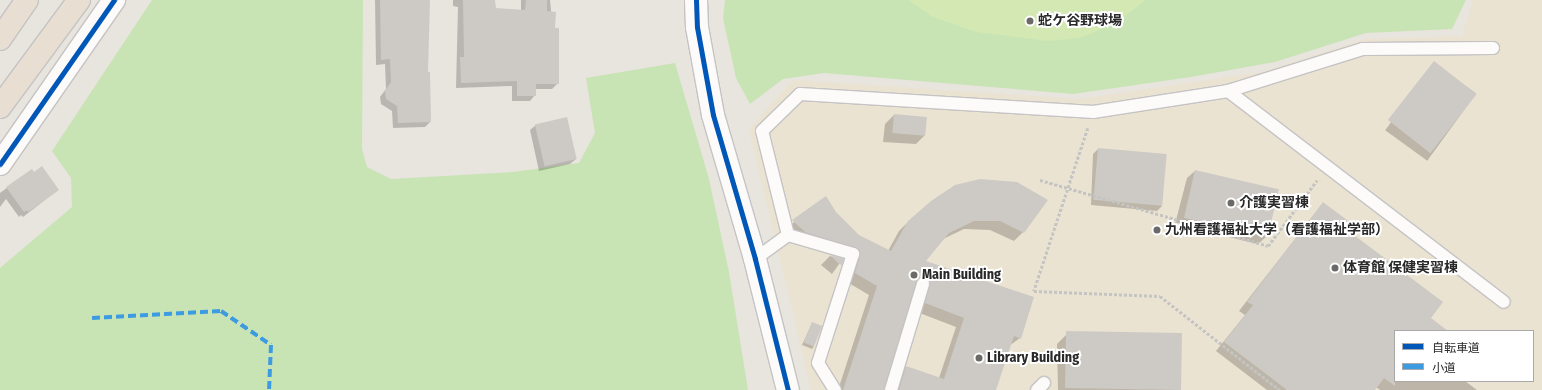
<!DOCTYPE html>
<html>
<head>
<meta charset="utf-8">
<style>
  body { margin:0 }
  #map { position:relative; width:1542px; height:390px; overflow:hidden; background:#e8e4de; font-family:"Fira Sans Condensed","Noto Sans JP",sans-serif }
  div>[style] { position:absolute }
  .education>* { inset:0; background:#ebe3d2 }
  .green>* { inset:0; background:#c8e4b5 }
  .pitch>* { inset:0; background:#d3e8b3 }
  .shadow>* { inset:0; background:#0003; transform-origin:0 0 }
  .building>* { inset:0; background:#cdcac5; transform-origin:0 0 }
  .path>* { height:2.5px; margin-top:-1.25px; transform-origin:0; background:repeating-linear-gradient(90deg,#c4c4c3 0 3px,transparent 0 5px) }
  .roads { filter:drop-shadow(1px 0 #c5c3c4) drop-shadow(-1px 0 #c5c3c4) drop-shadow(0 1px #c5c3c4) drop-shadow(0 -1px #c5c3c4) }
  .service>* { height:12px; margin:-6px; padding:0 6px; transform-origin:6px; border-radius:6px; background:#fcfbfa }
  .minor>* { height:22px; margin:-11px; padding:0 11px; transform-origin:11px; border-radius:11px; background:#fcfbfa }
  .tertiary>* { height:22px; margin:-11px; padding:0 11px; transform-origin:11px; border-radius:11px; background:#fcfbfa }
  .trunk>* { height:22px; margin:-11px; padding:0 11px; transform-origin:11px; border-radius:11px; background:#e8dfd2 }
  .quiet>* { height:4px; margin-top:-2px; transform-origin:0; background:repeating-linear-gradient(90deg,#3d9ce1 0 8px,transparent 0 12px) }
  .cycleway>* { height:5px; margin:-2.5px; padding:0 2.5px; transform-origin:2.5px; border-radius:2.5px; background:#0057b8 }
  .dots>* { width:11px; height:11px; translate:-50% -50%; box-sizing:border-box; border:2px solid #fff; border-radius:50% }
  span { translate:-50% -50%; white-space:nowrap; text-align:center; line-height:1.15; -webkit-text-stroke:4px #fff; paint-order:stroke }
  .poi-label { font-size:14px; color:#292929; font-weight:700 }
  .left { translate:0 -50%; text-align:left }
  .legend { position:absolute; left:1394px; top:330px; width:140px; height:52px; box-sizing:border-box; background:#fff; border:1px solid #a9a9a9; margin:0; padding:5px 7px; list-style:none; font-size:12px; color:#292929 }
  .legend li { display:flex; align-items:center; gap:8px; height:20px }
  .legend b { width:20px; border:1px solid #a9a9a9 }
</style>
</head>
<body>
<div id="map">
  <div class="education">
    <i style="clip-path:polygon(evenodd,1473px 0,1542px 0,1542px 390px,811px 390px,749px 129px,793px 80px,1080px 99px,1262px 72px,1365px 39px,1462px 36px,1473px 0,1395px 331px,1533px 331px,1533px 381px,1395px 381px,1395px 331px)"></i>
  </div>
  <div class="green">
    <i style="clip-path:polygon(152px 0,363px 0,362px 149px,367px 167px,391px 179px,513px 172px,579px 163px,595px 133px,586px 78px,675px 63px,709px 179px,729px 272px,748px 390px,0 390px,0 268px,72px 207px,71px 178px,52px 151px)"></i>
    <i style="clip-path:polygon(725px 0,1466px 0,1452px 29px,1366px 33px,1275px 62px,1191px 77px,1073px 94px,824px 73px,783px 79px,750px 104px,736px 78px,723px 18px)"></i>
  </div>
  <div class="pitch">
    <i style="clip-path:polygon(908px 0,1146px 0,1114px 24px,1080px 38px,1047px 41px,976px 32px,933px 17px)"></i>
  </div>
  <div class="shadow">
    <i style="clip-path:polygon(375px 0,429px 0,427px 73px,430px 122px,425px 127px,393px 128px,392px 111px,381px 104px,380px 97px,386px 89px,385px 64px,376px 65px)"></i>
    <i style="clip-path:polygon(453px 0,494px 0,495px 9px,521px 11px,521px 0,550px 0,558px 83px,552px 89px,535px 89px,535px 95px,530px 101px,512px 101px,512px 86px,456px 88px,458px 7px,453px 6px)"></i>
    <i style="left:1434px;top:63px;width:52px;height:83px;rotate:36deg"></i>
    <i style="clip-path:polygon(894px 115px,925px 135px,916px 144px,883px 142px,885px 124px)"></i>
    <i style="clip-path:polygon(536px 125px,576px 159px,570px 164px,539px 171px,530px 130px)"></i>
    <i style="clip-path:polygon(1098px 149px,1162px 206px,1157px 211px,1091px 205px,1093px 154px)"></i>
    <i style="clip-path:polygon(31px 170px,58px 190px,23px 217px,21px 215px,19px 217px,6px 199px,0 207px,0 193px)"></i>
    <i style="clip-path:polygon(1195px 171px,1277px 191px,1266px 237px,1258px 244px,1175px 224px,1187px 178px)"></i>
    <i style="clip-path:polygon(955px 186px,1023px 232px,1014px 241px,990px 230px,964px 229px,941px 240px,924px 261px,1020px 338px,1009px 346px,995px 390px,893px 390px,898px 376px,906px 367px,939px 378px,956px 327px,917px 312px,922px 291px,916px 285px,883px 390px,838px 390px,869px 295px,847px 282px,850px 257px,784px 230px,826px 198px,836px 213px,859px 236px,888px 251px,899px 231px,908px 222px)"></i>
    <i style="clip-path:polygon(1323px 203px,1429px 318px,1432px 331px,1395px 331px,1395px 381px,1465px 381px,1477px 390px,1380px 390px,1376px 387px,1374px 390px,1267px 390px,1216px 351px,1245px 315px,1239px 311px)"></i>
    <i style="clip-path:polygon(830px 256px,842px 260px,832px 274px,821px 265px)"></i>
    <i style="clip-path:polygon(812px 323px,814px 346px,812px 349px,802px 345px)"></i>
    <i style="clip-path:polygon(1066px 335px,1180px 390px,1058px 390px,1057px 344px)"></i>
  </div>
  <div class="building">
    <i style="clip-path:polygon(380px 0,430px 0,428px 72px,430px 72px,431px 122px,398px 123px,397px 106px,386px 99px,385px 91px,391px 82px,390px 59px,381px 60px)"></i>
    <i style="clip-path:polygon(463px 0,495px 0,496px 8px,525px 10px,526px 0,547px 0,547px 11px,556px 12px,555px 28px,559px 28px,559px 84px,536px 84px,536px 96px,517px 96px,517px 81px,461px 83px,460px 57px,464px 57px)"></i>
    <i style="left:1434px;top:61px;width:54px;height:75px;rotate:38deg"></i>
    <i style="left:894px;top:114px;width:33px;height:19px;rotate:5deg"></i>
    <i style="left:567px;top:117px;width:43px;height:33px;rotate:77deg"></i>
    <i style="left:1098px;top:148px;width:69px;height:52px;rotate:5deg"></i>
    <i style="clip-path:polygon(42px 166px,59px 190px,28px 212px,27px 210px,24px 212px,6px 187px,32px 169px,34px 172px)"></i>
    <i style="left:1195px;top:170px;width:86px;height:49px;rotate:13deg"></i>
    <i style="clip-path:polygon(980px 179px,1017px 182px,1048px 200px,1024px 233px,1000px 221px,974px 221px,949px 233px,926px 261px,1034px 297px,1021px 339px,1014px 336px,996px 390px,899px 390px,906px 366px,944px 379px,964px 318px,925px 303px,930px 283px,928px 279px,922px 277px,916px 282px,884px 390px,843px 390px,877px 286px,855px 273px,860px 256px,858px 249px,805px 232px,792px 220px,826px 196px,836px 212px,859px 235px,891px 251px,908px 221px,931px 201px,955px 185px)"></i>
    <i style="clip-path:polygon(1323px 202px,1359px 229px,1354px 235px,1443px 302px,1431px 318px,1448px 331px,1395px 331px,1395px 386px,1384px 378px,1375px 390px,1287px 390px,1224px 342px,1253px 305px,1247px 302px)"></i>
    <i style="clip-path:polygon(830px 255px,844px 259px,842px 265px,839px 264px)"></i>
    <i style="left:812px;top:322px;width:11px;height:22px;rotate:22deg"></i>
    <i style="left:1182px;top:333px;width:57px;height:116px;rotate:91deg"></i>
  </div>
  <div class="path">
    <i style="left:1088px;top:128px;width:172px;rotate:108.3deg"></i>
    <i style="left:1034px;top:291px;width:126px;rotate:2.3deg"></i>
    <i style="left:1160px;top:296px;width:152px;rotate:38.1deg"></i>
    <i style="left:1040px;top:180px;width:237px;rotate:16.1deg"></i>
    <i style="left:1268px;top:246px;width:82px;rotate:-53.4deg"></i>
  </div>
  <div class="roads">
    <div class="service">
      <i style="left:1228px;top:91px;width:347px;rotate:37.4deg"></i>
      <i style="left:788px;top:235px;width:107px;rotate:-104deg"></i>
      <i style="left:762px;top:131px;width:53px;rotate:-44.2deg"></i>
      <i style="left:800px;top:94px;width:294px;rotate:3.5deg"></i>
      <i style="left:1093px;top:112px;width:137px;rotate:-8.8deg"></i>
      <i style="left:1228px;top:91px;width:141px;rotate:-17.3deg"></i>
      <i style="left:1363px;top:49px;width:130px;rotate:-0.4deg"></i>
      <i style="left:755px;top:259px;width:41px;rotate:-36deg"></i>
      <i style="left:788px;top:235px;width:68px;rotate:16.3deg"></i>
      <i style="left:853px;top:254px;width:114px;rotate:107.8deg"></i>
      <i style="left:818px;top:363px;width:32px;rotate:58deg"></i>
      <i style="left:891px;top:390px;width:111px;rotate:-73.2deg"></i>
      <i style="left:1037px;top:390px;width:10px;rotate:-45deg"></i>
    </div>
    <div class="minor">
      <i style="left:0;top:164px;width:200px;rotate:-55.2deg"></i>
    </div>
    <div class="tertiary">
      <i style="left:696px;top:0;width:27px;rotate:88deg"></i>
      <i style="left:697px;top:27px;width:89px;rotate:79.7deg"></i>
      <i style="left:713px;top:115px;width:150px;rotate:73.7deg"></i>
      <i style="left:755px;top:259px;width:135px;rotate:75.9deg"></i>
    </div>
    <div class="trunk">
      <i style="left:0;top:39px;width:47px;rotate:-55.3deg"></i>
      <i style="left:0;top:107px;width:133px;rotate:-53.6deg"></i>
    </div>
  </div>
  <div class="quiet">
    <i style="left:92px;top:318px;width:129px;rotate:-3.1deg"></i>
    <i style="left:221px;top:311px;width:60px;rotate:34.2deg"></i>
    <i style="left:271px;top:345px;width:45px;rotate:92.5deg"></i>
  </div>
  <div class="cycleway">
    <i style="left:696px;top:0;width:27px;rotate:88deg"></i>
    <i style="left:697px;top:27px;width:89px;rotate:79.7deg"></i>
    <i style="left:713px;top:115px;width:150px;rotate:73.7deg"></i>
    <i style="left:755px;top:259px;width:135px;rotate:75.9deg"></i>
    <i style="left:0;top:164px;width:200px;rotate:-55.2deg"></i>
  </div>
  <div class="dots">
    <i style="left:1030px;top:21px;background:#6c6a68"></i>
    <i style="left:1231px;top:203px;background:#6c6a68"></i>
    <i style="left:1157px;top:230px;background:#6c6a68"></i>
    <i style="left:1335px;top:268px;background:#6c6a68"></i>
    <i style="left:914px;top:275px;background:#6c6a68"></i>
    <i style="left:979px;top:358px;background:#6c6a68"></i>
  </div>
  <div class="poi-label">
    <span class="left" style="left:1038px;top:21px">蛇ケ谷野球場</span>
    <span class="left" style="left:1239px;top:203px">介護実習棟</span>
    <span class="left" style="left:1165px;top:230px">九州看護福祉大学（看護福祉学部）</span>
    <span class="left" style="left:1343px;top:268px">体育館 保健実習棟</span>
    <span class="left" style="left:922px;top:275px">Main Building</span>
    <span class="left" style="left:987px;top:358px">Library Building</span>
  </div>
  <ul class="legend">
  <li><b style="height:5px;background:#0057b8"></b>自転車道</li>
  <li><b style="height:5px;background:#3d9ce1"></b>小道</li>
  </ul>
</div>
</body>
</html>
